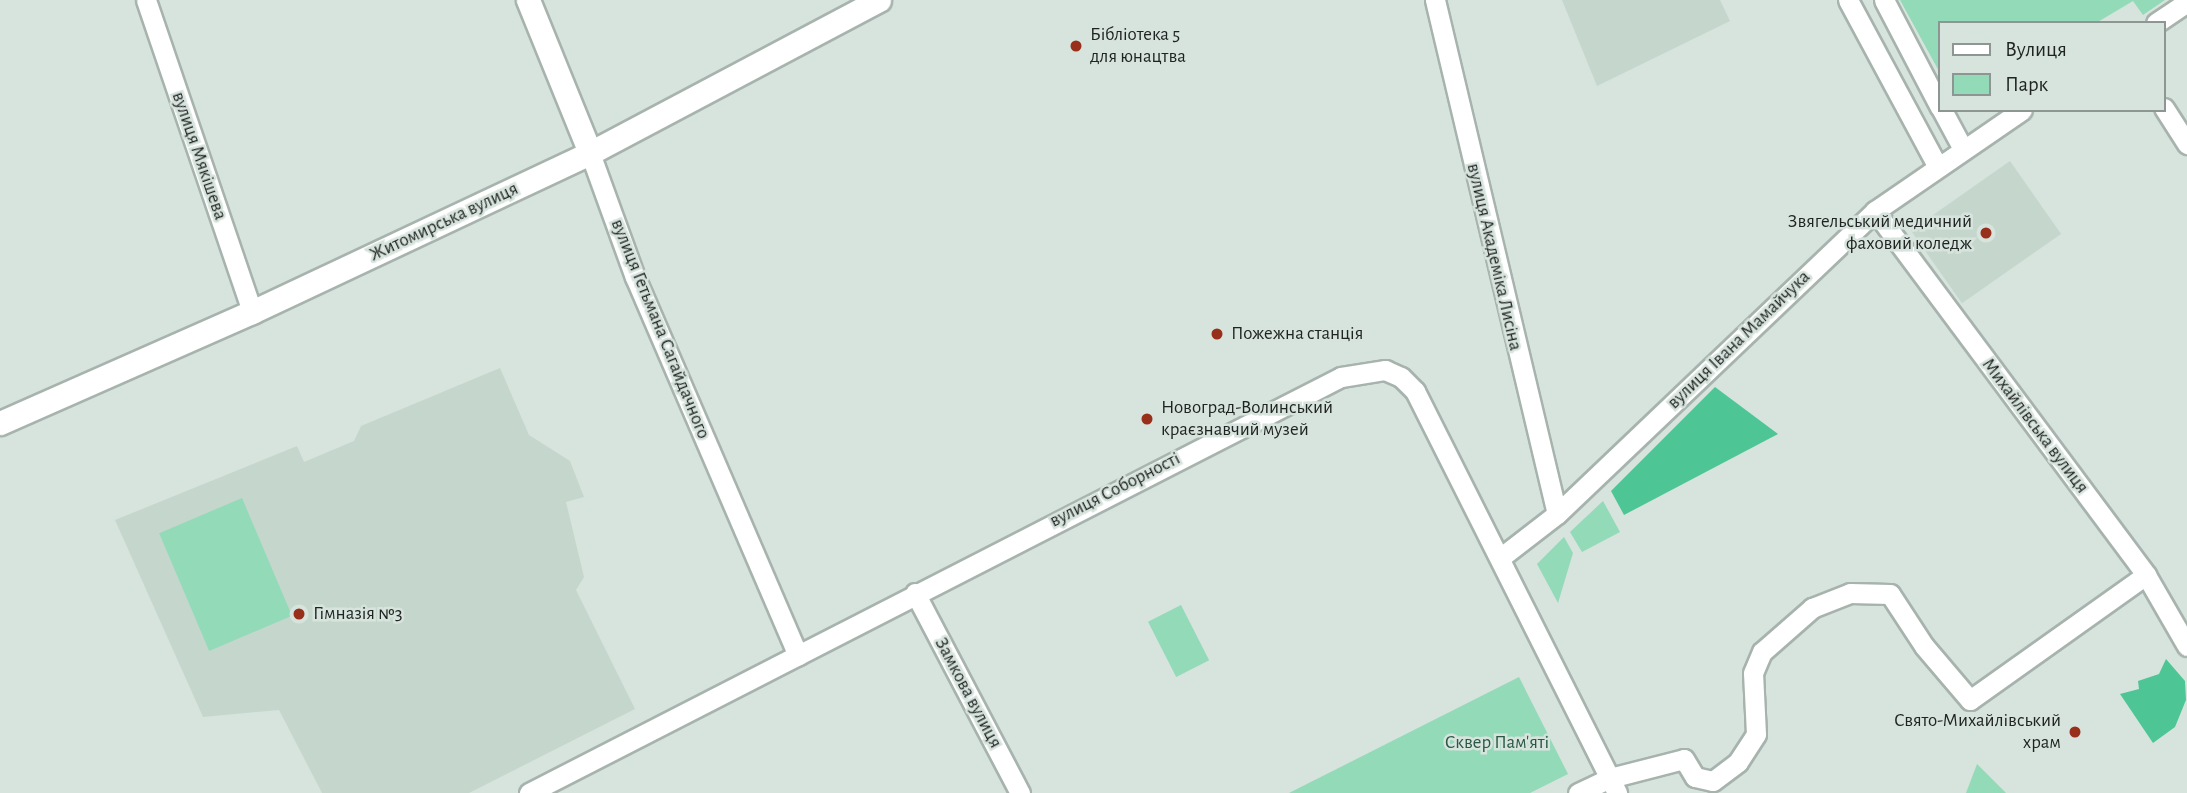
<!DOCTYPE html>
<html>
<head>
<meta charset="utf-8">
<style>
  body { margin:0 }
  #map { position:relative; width:2187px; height:793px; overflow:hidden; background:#d7e3dd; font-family:"Alegreya Sans",sans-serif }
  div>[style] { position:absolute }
  .built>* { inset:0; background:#c5d7cd; transform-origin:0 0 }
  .green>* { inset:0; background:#93dab8; transform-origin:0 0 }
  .forest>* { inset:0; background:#4ec595 }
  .roads { filter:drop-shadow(2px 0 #a7b3ad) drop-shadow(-2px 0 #a7b3ad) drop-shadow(0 2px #a7b3ad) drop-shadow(0 -2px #a7b3ad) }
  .minor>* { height:19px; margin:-9.5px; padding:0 9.5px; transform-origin:9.5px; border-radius:9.5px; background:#fff }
  .major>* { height:23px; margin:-11.5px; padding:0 11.5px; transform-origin:11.5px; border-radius:11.5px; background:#fff }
  .dots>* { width:19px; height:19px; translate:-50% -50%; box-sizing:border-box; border:4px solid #d7e3dd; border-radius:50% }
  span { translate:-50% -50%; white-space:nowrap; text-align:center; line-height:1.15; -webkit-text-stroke:5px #d7e3dd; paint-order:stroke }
  .poi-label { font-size:19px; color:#1f2321 }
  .left { translate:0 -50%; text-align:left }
  .right { translate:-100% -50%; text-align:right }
  .street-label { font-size:19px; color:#1f2321 }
  .park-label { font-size:19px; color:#295944 }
  .legend { position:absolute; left:1938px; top:21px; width:228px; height:91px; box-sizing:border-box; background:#d7e3dd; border:2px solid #8d9692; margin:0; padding:9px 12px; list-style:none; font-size:21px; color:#1f2321 }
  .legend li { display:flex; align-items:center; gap:14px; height:35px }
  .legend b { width:35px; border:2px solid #8d9692 }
</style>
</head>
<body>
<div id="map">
  <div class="built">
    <i style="clip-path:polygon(1562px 0,1720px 0,1730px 21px,1597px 86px)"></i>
    <i style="left:2010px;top:161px;width:89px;height:121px;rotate:55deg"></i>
    <i style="clip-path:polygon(500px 368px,529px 435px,570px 461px,584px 497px,566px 502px,584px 577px,576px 590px,635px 709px,469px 793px,322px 793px,279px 710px,203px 717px,115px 520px,297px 446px,304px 462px,354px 441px,361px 426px)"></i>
  </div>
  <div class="green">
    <i style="clip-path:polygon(1900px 0,2165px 0,2143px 15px,2133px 1px,2096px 23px,1940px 23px,1940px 73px)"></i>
    <i style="left:242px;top:498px;width:128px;height:90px;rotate:67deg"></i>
    <i style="clip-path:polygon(1603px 501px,1620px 532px,1582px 552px,1570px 532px)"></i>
    <i style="clip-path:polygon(1564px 537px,1573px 553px,1558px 603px,1537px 564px)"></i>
    <i style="left:1181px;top:605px;width:62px;height:37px;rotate:63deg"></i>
    <i style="clip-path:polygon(1519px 677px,1568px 774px,1530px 793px,1289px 793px)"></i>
    <i style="clip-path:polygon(1977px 764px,2006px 793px,1966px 793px)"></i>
  </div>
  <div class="forest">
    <i style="clip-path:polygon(1715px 387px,1778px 434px,1624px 515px,1611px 491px)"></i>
    <i style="clip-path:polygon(2166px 659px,2185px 681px,2186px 700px,2175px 727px,2153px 743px,2120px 694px,2139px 689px,2138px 681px,2159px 674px)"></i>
  </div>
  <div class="roads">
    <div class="minor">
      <i style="left:146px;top:0;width:330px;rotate:71.2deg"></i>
      <i style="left:1435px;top:0;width:528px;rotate:76.65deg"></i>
      <i style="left:1848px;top:0;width:187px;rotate:61.7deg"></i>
      <i style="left:1884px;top:0;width:121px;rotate:62.4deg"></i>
      <i style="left:2156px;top:23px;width:37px;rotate:-34deg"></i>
      <i style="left:2164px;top:108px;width:43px;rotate:57.4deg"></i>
      <i style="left:1942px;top:110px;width:44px;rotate:61.7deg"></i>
      <i style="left:590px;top:153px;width:132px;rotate:70.1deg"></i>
      <i style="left:635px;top:277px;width:412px;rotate:66.7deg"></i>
      <i style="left:1875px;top:211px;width:454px;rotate:53.3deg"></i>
      <i style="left:2146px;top:575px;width:82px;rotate:60deg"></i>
      <i style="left:1500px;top:558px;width:72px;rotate:-37.7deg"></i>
      <i style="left:1557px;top:514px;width:439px;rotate:-43.6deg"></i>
      <i style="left:1875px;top:211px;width:178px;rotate:-34.5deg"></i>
      <i style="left:915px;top:593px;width:226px;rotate:62.3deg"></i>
      <i style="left:529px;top:793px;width:912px;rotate:-27.13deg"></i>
      <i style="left:1341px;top:377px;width:45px;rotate:-9deg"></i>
      <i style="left:1385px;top:370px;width:17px;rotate:24deg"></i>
      <i style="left:1401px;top:377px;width:20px;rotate:45deg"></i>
      <i style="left:1415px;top:391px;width:450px;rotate:63.3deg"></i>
      <i style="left:1578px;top:793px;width:35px;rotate:-25deg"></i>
      <i style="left:1610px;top:778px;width:76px;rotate:-14.4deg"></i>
      <i style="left:1684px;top:759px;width:21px;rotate:59deg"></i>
      <i style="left:1695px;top:777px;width:18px;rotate:13deg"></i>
      <i style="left:1713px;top:781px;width:31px;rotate:-37deg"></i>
      <i style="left:1738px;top:762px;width:33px;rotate:-57deg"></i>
      <i style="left:1756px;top:734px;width:61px;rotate:-92.8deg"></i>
      <i style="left:1753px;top:673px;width:23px;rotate:-67deg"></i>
      <i style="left:1762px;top:652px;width:67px;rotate:-41.3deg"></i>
      <i style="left:1812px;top:608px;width:41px;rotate:-21.5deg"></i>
      <i style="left:1850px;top:593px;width:40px;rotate:1.4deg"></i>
      <i style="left:1890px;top:594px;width:62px;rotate:56.8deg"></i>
      <i style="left:1924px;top:646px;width:71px;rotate:49.6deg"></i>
      <i style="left:1970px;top:700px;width:216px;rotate:-35.4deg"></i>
    </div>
    <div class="major">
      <i style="left:528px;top:0;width:165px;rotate:67.9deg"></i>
      <i style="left:0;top:423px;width:275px;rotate:-23.8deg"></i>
      <i style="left:252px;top:312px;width:374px;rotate:-25.2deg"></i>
      <i style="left:590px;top:153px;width:327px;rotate:-27.9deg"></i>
    </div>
  </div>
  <div class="dots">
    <i style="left:1076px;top:46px;background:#982f1a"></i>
    <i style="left:1986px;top:233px;background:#982f1a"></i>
    <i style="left:1217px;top:334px;background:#982f1a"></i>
    <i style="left:1147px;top:419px;background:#982f1a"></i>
    <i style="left:299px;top:614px;background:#982f1a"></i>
    <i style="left:2075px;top:732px;background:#982f1a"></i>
  </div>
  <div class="poi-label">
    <span class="left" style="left:1090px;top:46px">Бібліотека 5<br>для юнацтва</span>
    <span class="right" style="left:1972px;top:233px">Звягельський медичний<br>фаховий коледж</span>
    <span class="left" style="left:1231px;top:334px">Пожежна станція</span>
    <span class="left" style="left:1161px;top:419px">Новоград-Волинський<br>краєзнавчий музей</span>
    <span class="left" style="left:313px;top:614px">Гімназія №3</span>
    <span class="right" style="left:2061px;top:732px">Свято-Михайлiвський<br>храм</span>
  </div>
  <div class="street-label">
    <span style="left:199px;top:156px;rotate:71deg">вулиця Мякішева</span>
    <span style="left:444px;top:222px;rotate:-25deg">Житомирська вулиця</span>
    <span style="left:1494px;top:257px;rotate:77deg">вулиця Академіка Лисіна</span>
    <span style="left:660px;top:329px;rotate:68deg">вулиця Гетьмана Сагайдачного</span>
    <span style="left:1739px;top:340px;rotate:-44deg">вулиця Івана Мамайчука</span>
    <span style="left:2035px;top:426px;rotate:53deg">Михайлівська вулиця</span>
    <span style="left:1115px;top:490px;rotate:-27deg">вулиця Соборності</span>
    <span style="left:968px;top:693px;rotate:62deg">Замкова вулиця</span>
  </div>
  <div class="park-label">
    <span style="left:1497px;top:743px">Сквер Пам'яті</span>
  </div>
  <ul class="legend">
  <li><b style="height:9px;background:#fff"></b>Вулиця</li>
  <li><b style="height:19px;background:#93dab8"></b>Парк</li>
  </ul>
</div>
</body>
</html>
